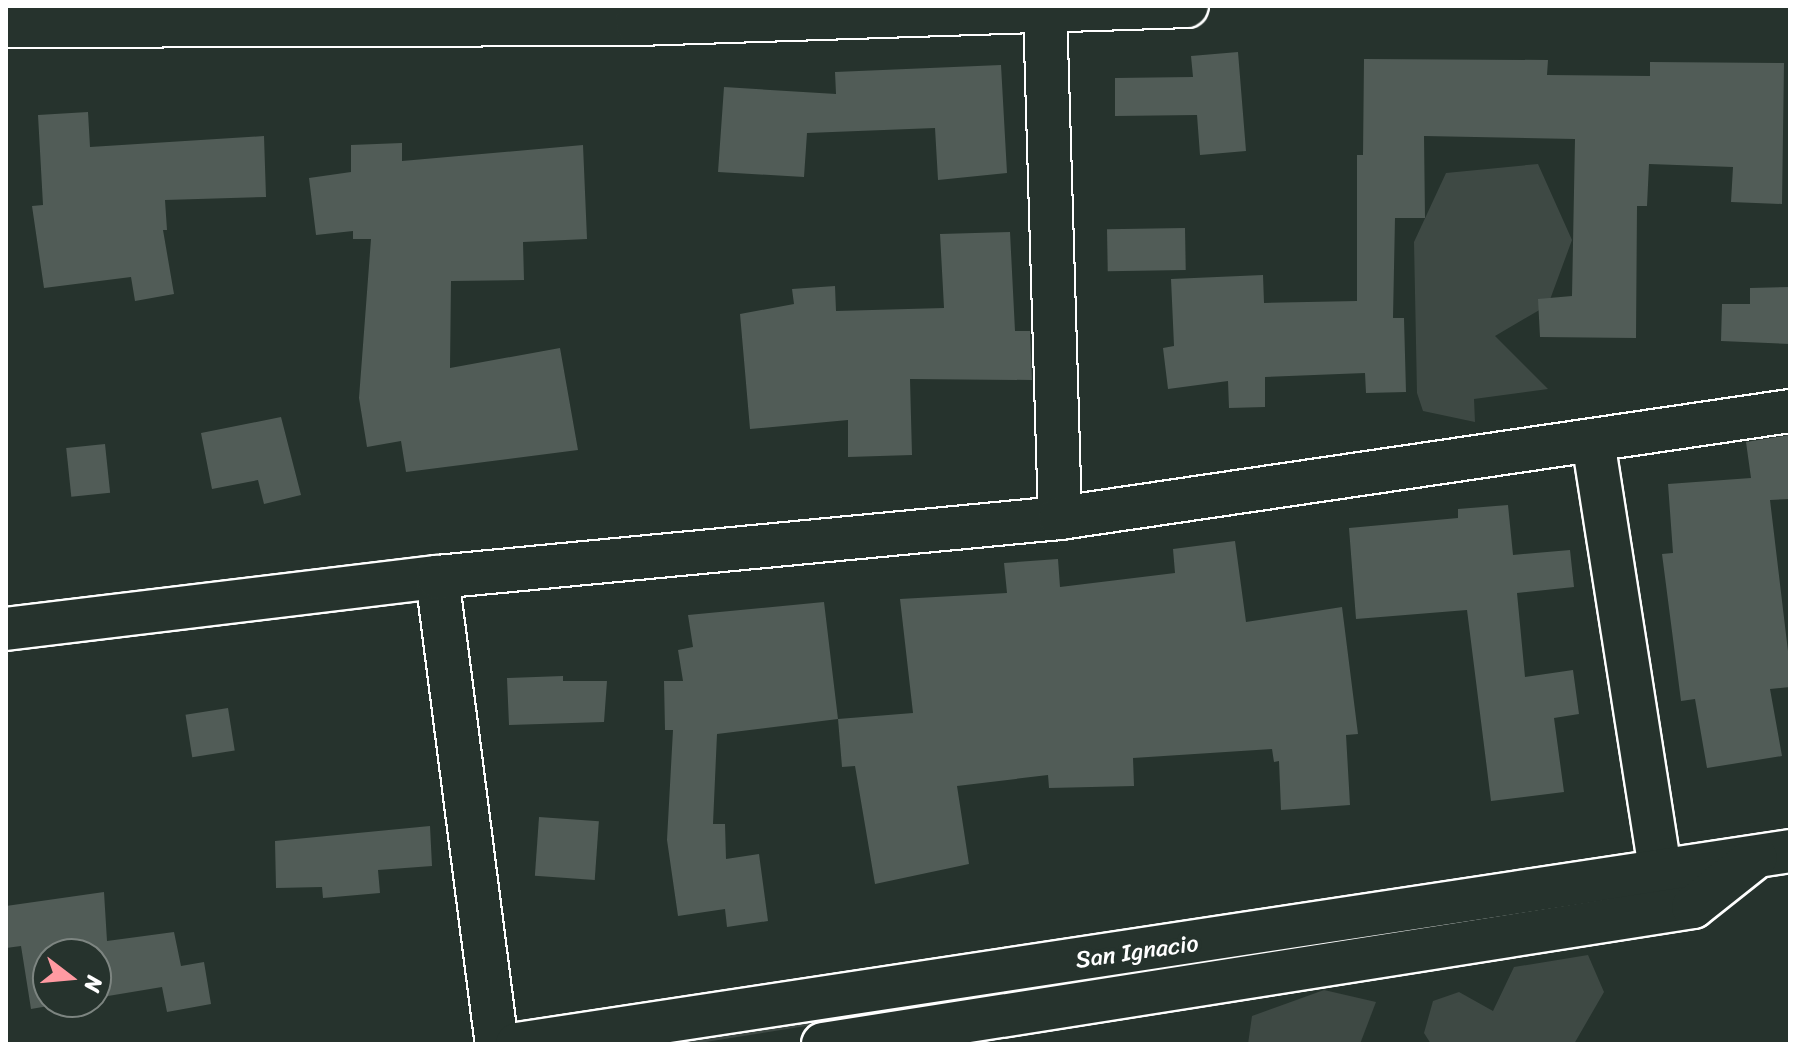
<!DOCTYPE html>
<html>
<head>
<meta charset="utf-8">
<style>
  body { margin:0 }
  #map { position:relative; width:1796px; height:1050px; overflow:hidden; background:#26332d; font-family:Sriracha,sans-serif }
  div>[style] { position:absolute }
  .green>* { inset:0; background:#3e4944 }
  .building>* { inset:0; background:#515c57; transform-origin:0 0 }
  .roads { filter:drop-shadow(2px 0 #fff) drop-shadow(-2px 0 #fff) drop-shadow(0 2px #fff) drop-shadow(0 -2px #fff) }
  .street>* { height:42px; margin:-21px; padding:0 21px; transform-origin:21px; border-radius:21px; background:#26332d }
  span { translate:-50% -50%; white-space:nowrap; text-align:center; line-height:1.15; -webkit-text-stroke:8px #26332d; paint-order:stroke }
  .street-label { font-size:24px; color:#fff }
  .frame { position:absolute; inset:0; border:8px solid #fff; pointer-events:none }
  .north { position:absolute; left:32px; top:938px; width:80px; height:80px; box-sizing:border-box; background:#26332d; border:2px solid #7d8581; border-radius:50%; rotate:106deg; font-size:22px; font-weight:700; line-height:32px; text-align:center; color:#fff }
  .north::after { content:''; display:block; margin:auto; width:28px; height:36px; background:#ff9aa2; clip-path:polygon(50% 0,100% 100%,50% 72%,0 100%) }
</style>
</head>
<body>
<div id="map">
  <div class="green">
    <i style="clip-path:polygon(1538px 164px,1572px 240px,1548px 305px,1495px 336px,1548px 389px,1474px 399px,1475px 422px,1423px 411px,1417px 393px,1414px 242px,1446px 173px)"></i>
    <i style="clip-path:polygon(1629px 895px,693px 1044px,629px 1044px)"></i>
    <i style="clip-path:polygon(1588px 955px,1604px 992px,1574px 1044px,1431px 1044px,1424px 1033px,1433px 1001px,1459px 992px,1493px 1011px,1514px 967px)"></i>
    <i style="clip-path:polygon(1324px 990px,1376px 1002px,1360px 1044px,1248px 1044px,1252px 1016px)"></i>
  </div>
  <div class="building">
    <i style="clip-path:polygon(1238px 52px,1246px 151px,1200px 155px,1197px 115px,1115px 116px,1115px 78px,1193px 77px,1191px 56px)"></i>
    <i style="clip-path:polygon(1364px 59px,1548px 60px,1547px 75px,1650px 76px,1650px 62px,1784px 63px,1782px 204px,1731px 202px,1733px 167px,1649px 164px,1647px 206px,1637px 206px,1636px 338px,1540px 337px,1538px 299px,1572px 296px,1575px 139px,1424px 136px,1425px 218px,1395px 218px,1393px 318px,1404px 318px,1406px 392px,1366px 393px,1365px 373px,1265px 377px,1265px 407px,1229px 408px,1228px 381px,1168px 389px,1163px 348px,1174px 346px,1171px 279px,1263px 275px,1264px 303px,1357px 301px,1357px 155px,1363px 155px)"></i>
    <i style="clip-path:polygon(1001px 65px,1007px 173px,938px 180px,935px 128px,807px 133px,804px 177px,718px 172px,724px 87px,836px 94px,835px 72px)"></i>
    <i style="clip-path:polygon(88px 112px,90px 147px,264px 136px,266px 197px,165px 200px,167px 230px,163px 230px,174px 294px,135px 301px,131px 277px,44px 288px,32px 206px,43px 205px,38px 115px)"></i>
    <i style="clip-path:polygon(402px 143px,402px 161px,583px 145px,587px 239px,523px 242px,524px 280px,451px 281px,450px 368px,560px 348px,578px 450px,406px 472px,401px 441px,367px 447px,359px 398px,371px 239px,353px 239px,353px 231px,316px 235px,309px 178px,351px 172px,351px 145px)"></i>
    <i style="left:1185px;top:228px;width:42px;height:78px;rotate:89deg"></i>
    <i style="clip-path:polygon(1010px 232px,1015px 331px,1030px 331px,1032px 380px,910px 379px,912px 455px,848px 457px,848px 420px,750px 429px,740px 314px,794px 304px,792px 289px,835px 286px,836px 311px,944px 308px,940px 234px)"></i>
    <i style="clip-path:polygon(1790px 287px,1790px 344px,1721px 341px,1722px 304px,1750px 304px,1750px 288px)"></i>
    <i style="clip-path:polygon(281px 417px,301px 495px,264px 504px,258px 480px,212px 489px,201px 433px)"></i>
    <i style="clip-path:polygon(1790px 435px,1790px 499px,1770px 500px,1790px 668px,1790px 687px,1770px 689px,1782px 756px,1707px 768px,1695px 699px,1681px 701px,1662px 554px,1673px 553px,1668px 484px,1751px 478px,1746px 442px)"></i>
    <i style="left:105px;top:444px;width:49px;height:39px;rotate:84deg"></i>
    <i style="clip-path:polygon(1508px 505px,1513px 555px,1570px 550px,1574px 587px,1517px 593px,1525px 677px,1573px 670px,1579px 714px,1554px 718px,1564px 792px,1491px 801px,1467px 610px,1356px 619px,1349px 528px,1458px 518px,1458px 509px)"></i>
    <i style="clip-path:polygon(1235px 541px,1246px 622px,1342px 607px,1358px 734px,1346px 735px,1350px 805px,1281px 810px,1279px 761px,1274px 762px,1272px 749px,1133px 758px,1134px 786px,1049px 788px,1048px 775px,957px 786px,969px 864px,875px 884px,855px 766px,842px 767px,838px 719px,913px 713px,900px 599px,1007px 593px,1004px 563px,1058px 559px,1060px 587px,1175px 573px,1173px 549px)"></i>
    <i style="clip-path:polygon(824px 602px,838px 719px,717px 734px,713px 824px,725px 824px,726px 859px,759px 854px,768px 921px,727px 927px,725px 909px,678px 916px,667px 840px,673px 730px,665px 730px,664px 681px,683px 681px,678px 650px,693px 647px,688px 615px)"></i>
    <i style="clip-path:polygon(563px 676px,563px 681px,607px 681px,604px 722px,509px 725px,507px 678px)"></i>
    <i style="left:228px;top:708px;width:43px;height:43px;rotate:81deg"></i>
    <i style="left:539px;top:817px;width:60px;height:59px;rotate:4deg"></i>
    <i style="clip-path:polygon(430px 826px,432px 866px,378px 870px,380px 893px,323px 898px,322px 887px,276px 888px,275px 841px)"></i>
    <i style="clip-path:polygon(104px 892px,107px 941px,174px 932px,181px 966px,204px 962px,211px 1004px,167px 1012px,162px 987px,96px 998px,96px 954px,48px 954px,48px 1002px,72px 1002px,31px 1009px,21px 946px,6px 948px,6px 906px)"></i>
  </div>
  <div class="roads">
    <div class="street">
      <i style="left:1045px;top:9px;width:509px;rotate:88.31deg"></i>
      <i style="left:6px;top:26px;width:631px;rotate:-0.18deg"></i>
      <i style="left:637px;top:24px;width:550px;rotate:-1.87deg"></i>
      <i style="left:1593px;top:441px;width:467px;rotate:81.1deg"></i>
      <i style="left:437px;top:577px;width:471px;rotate:82.7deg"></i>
      <i style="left:6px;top:629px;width:434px;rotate:-6.9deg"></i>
      <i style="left:437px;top:577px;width:626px;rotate:-5.41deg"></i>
      <i style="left:1060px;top:518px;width:738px;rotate:-8.34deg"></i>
      <i style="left:517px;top:1044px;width:1288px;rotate:-8.62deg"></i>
      <i style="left:823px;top:1044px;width:881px;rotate:-8.95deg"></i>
      <i style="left:1693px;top:907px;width:80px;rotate:-38.4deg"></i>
    </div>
  </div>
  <div class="street-label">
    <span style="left:1137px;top:952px;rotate:-8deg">San Ignacio</span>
  </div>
  <div class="frame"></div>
  <div class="north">N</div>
</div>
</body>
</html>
